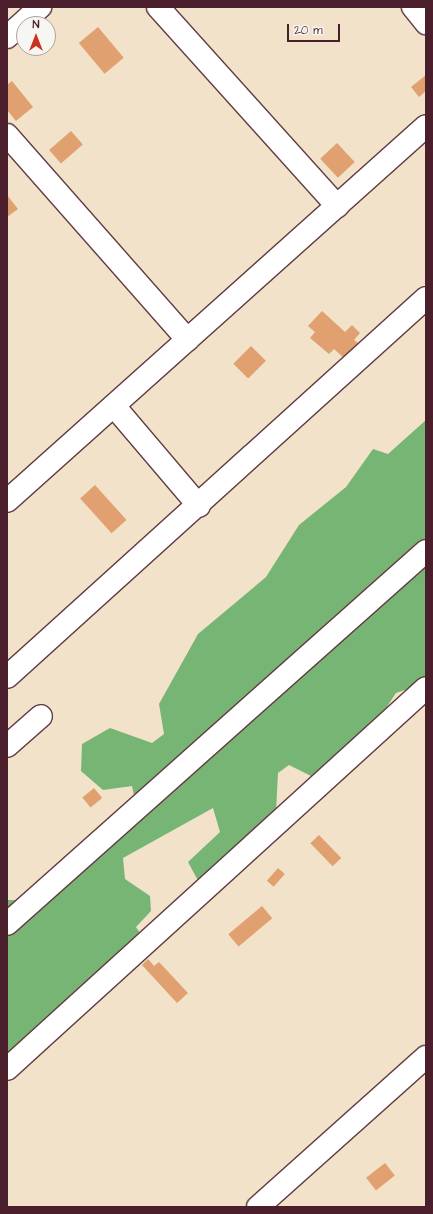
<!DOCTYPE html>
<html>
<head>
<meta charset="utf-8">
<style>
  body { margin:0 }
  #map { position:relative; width:433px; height:1214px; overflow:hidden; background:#f2e2c9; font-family:"Architects Daughter",sans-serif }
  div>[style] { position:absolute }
  .forest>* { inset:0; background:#77b575 }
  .building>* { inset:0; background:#e1a070; transform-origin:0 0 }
  .roads { filter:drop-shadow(1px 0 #633c43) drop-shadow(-1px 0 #633c43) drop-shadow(0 1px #633c43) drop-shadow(0 -1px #633c43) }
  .minor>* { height:22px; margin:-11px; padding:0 11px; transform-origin:11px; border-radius:11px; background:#fff }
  span { translate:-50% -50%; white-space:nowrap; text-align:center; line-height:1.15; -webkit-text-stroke:3px #f6f6f2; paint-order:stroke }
  .frame { position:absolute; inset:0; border:8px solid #4a1f2b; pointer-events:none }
  .north { position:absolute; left:16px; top:16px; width:40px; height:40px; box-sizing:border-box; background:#f6f6f2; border:1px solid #b1a0a2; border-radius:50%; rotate:0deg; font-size:11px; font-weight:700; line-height:16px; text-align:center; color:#4a1f2b }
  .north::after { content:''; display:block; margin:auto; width:14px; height:18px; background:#c8321e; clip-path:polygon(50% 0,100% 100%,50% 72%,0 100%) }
  .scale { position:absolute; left:287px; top:24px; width:53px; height:18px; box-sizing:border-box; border:2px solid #4a1f2b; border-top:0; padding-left:5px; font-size:12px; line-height:14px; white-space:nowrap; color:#4a1f2b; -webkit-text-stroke:3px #f6f6f2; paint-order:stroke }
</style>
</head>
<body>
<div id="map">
  <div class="forest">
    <i style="clip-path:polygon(426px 420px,426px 683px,396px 693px,353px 758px,313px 777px,289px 765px,278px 773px,275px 831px,202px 888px,188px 862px,220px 832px,213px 808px,123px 858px,125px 879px,150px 896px,151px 911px,136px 927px,145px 941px,45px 1033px,36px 1059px,7px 1064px,7px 900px,20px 900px,135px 800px,132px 786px,103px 790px,81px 771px,82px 744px,110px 728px,152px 743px,164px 734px,159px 704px,198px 634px,266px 577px,299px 525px,346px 487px,373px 449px,388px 454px)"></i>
  </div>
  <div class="building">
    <i style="left:98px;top:27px;width:40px;height:25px;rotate:50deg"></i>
    <i style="clip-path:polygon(426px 75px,426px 91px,419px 97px,411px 87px)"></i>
    <i style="clip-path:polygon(12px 81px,33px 107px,16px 121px,7px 110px,7px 85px)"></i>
    <i style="left:71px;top:131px;width:18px;height:29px;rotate:49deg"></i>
    <i style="left:337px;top:143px;width:26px;height:23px;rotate:47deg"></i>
    <i style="clip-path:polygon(7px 195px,18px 209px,7px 217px)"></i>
    <i style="clip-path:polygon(322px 311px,345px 332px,352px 325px,360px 333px,354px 340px,358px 343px,344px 358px,334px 349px,329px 354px,310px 338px,315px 332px,308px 326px)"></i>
    <i style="left:251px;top:346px;width:21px;height:25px;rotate:45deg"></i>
    <i style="left:95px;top:485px;width:47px;height:20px;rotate:48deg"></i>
    <i style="left:94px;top:788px;width:13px;height:15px;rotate:51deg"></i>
    <i style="left:319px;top:835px;width:32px;height:12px;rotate:46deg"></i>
    <i style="left:278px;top:868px;width:9px;height:17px;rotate:41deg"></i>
    <i style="left:262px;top:906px;width:16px;height:44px;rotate:50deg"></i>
    <i style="clip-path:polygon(148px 959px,154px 966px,159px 962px,188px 993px,177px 1003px,142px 965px)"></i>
    <i style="left:385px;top:1163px;width:16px;height:24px;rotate:52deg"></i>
  </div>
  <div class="roads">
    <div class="minor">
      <i style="left:158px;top:7px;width:268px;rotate:48deg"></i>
      <i style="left:413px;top:7px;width:21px;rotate:51deg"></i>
      <i style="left:7px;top:37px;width:45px;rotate:-42.3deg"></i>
      <i style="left:7px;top:135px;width:273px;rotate:48.6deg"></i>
      <i style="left:114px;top:406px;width:131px;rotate:49.6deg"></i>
      <i style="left:7px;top:501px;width:562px;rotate:-41.83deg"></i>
      <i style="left:7px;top:677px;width:565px;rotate:-42.13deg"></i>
      <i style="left:7px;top:746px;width:45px;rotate:-41.4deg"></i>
      <i style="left:7px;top:924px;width:561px;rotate:-41.68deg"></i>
      <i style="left:7px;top:1069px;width:566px;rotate:-42.28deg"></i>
      <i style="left:258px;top:1207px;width:225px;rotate:-41.8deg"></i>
    </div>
  </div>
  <div class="frame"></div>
  <div class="north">N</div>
  <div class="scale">20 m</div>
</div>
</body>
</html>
